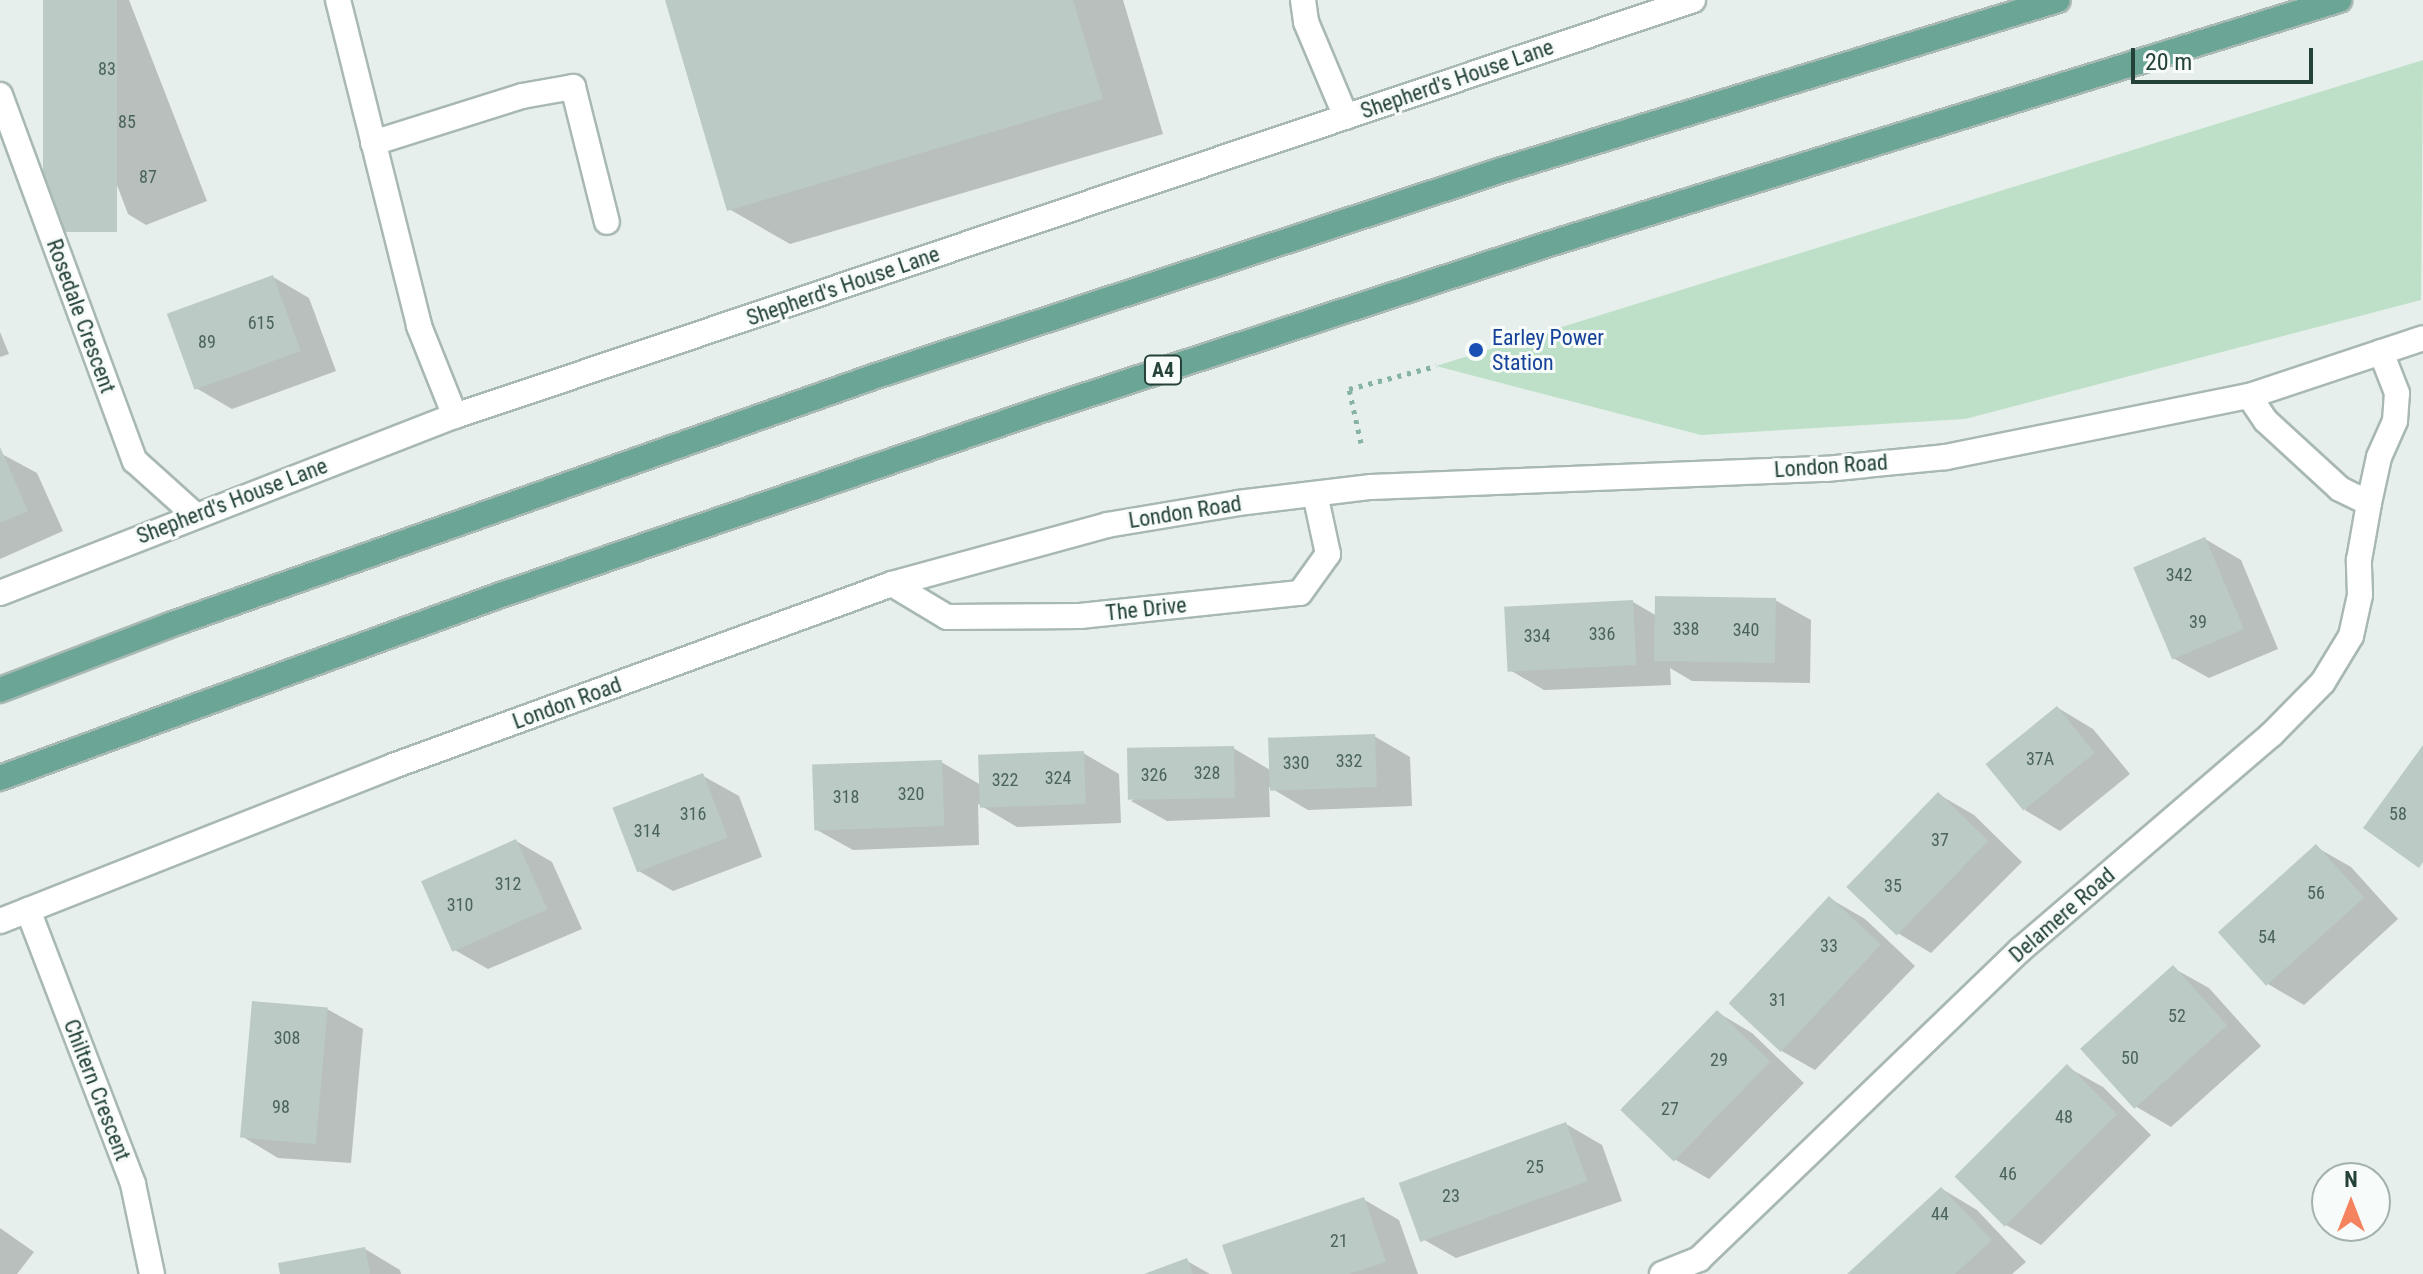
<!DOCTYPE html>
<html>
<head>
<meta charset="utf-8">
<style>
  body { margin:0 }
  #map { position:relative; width:2423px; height:1274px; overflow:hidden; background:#e6efeb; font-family:"Roboto Condensed",sans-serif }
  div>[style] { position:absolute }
  .green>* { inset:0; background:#bfe0c8 }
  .shadow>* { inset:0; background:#0003 }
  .building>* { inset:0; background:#bbcac4; transform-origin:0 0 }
  .path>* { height:5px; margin-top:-2.5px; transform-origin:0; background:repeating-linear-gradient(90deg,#86b3a5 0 4px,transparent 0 10px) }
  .roads { filter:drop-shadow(2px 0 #a8b8b2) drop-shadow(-2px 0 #a8b8b2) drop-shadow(0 2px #a8b8b2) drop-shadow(0 -2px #a8b8b2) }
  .service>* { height:24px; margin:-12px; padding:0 12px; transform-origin:12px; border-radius:12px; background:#fff }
  .minor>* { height:24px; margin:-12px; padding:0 12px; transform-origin:12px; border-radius:12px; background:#fff }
  .primary>* { height:24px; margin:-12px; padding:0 12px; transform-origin:12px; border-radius:12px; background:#6aa596 }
  .dots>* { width:22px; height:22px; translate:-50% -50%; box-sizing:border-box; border:4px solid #f7fbf9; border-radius:50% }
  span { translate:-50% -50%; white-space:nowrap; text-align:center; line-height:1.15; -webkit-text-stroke:6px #f7fbf9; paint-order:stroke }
  .number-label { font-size:18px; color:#4a645c }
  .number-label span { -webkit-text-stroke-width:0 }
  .shield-label span { padding:2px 6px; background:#f7fbf9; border:2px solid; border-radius:6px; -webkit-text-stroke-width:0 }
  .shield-label { font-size:20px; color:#24423a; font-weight:700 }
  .street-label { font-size:22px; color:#24423a }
  .transit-label { font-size:22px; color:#164399 }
  .left { translate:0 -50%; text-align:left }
  .north { position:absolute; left:2311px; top:1162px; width:80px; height:80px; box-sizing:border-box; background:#f7fbf9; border:2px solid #a3b1ad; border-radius:50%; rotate:0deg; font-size:22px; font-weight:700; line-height:32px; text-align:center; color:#24423a }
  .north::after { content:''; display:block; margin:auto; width:28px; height:36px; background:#f4845f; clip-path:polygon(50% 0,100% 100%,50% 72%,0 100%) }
  .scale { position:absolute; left:2131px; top:48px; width:182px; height:36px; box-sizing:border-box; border:4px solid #24423a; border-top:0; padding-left:10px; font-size:24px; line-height:28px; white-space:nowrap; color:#24423a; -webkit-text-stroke:6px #f7fbf9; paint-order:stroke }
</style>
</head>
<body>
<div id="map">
  <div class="green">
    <i style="clip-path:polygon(2423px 60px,2421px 300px,1965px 419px,1701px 435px,1436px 366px)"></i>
  </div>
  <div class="shadow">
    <i style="clip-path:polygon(47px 0,129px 0,207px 201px,146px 225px,128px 214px)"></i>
    <i style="clip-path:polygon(667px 0,1123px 0,1163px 134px,790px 244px,729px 209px)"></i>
    <i style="clip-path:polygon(273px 277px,309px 298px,336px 371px,232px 409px,196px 388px)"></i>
    <i style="clip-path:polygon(0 332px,9px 354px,0 357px)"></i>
    <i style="clip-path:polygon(0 453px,37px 473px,63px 531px,0 559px)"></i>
    <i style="clip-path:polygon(2205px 539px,2241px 560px,2278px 649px,2209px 678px,2173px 658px)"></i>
    <i style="clip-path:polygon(1775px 600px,1811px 620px,1810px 683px,1692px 681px,1670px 668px,1671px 685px,1544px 690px,1508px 669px,1633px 602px,1657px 616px)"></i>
    <i style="clip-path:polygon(2058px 708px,2093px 729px,2130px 774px,2060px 831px,2025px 810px)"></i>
    <i style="clip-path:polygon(1374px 736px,1410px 757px,1412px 806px,1308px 810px,1269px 787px,1270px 817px,1167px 821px,1131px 801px,1233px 748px,1272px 771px)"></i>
    <i style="clip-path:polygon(1083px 753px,1119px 774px,1121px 823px,1017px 827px,978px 804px,979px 845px,853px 850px,817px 830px,941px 762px,981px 785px)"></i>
    <i style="clip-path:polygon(703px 776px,739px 796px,762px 857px,673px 891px,637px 870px)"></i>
    <i style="clip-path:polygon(1938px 794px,1974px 815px,2022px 862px,1931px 953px,1896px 932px)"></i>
    <i style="clip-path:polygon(516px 841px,552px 862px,582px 929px,488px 969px,453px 949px)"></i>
    <i style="clip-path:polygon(2316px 847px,2351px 867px,2398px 919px,2304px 1005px,2268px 984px)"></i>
    <i style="clip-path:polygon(1829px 898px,1865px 919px,1915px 966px,1815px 1070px,1780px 1050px,1730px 1002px)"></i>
    <i style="clip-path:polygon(2173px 968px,2209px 988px,2261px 1046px,2171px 1127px,2135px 1106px)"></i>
    <i style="clip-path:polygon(327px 1009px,363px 1029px,351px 1163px,278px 1158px,243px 1137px)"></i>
    <i style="clip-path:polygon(1717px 1012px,1752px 1033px,1804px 1083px,1709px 1179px,1674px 1159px,1622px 1108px)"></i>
    <i style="clip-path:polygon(2067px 1067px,2103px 1087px,2151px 1135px,2041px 1245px,2006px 1225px,1957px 1177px)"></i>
    <i style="clip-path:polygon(1566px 1124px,1602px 1145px,1622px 1201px,1456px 1258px,1421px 1238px)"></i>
    <i style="clip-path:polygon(1942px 1189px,1977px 1210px,2026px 1262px,2012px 1274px,1850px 1274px)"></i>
    <i style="clip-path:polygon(1363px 1199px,1399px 1220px,1418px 1274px,1234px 1274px)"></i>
    <i style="clip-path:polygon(0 1228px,34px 1252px,17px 1274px,0 1274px)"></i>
    <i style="clip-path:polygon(365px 1249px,400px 1270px,401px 1274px,282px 1274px)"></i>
    <i style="clip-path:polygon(1187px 1261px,1210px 1274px,1150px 1274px)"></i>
  </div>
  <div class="building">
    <i style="left:43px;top:0;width:74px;height:232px"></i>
    <i style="clip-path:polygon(665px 0,1073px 0,1103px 99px,727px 211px)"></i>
    <i style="left:273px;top:275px;width:81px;height:113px;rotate:70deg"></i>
    <i style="clip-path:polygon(0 447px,28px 511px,0 523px)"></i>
    <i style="left:2205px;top:537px;width:100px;height:78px;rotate:67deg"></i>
    <i style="left:1655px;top:596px;width:121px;height:65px;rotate:1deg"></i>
    <i style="left:1633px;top:600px;width:65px;height:129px;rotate:87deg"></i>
    <i style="left:2057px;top:706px;width:60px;height:92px;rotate:51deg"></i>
    <i style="left:1375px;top:734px;width:53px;height:107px;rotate:88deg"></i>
    <i style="clip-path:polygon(2423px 745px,2423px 862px,2419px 868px,2363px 828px)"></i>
    <i style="left:1234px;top:746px;width:52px;height:107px;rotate:89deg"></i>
    <i style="left:1084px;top:751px;width:53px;height:106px;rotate:88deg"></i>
    <i style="left:942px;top:760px;width:66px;height:130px;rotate:88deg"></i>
    <i style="left:703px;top:773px;width:69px;height:97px;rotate:69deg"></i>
    <i style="left:1938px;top:792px;width:70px;height:132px;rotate:44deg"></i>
    <i style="left:516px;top:839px;width:77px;height:104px;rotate:66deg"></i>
    <i style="left:2316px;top:844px;width:72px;height:132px;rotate:48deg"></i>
    <i style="left:1829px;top:896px;width:71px;height:147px;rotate:43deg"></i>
    <i style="left:2173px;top:965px;width:81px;height:125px;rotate:48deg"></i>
    <i style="left:252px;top:1001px;width:76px;height:137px;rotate:5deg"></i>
    <i style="left:1717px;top:1010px;width:74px;height:139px;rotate:44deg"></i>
    <i style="left:2067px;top:1064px;width:71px;height:159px;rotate:45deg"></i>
    <i style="left:1566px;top:1122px;width:63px;height:178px;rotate:70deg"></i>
    <i style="clip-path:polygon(1941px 1187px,1992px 1240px,1955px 1274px,1847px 1274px)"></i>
    <i style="clip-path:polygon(1364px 1197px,1386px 1262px,1349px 1274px,1232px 1274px,1222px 1245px)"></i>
    <i style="clip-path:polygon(365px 1247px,370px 1274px,280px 1274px,278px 1263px)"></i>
    <i style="clip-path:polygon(1187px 1258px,1193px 1274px,1144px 1274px)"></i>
  </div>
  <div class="path">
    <i style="left:1361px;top:443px;width:55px;rotate:-102.5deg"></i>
    <i style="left:1349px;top:389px;width:90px;rotate:-14.8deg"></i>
  </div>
  <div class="roads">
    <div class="service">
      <i style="left:338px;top:0;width:336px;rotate:76deg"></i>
      <i style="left:419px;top:326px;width:97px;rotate:68.2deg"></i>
      <i style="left:1303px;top:0;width:22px;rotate:82deg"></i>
      <i style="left:1306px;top:22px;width:103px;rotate:67.2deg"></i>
      <i style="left:373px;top:143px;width:156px;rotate:-17.5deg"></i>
      <i style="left:522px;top:96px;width:52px;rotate:-10deg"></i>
      <i style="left:573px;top:87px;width:139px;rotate:75.9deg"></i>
    </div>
    <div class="minor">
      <i style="left:0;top:95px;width:390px;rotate:69.8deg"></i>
      <i style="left:135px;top:461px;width:81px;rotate:42deg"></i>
      <i style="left:2249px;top:396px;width:30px;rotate:56deg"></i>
      <i style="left:2266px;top:421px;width:100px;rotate:42.6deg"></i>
      <i style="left:2340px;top:489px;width:32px;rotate:26deg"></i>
      <i style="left:892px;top:584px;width:64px;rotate:31deg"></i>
      <i style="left:947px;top:617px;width:133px;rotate:-0.4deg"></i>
      <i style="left:1080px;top:616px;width:221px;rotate:-6deg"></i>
      <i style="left:1300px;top:593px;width:48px;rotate:-54.3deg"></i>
      <i style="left:1328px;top:554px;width:61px;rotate:-102.2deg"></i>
      <i style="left:0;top:593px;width:488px;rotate:-21.3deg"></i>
      <i style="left:455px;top:416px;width:1306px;rotate:-18.57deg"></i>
      <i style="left:28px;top:910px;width:293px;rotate:69deg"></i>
      <i style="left:133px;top:1184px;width:92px;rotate:78.1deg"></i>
      <i style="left:0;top:921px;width:422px;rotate:-21.5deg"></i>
      <i style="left:393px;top:766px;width:531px;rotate:-20.04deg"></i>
      <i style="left:892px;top:584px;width:223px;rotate:-15.3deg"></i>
      <i style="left:1107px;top:525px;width:133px;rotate:-9.5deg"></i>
      <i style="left:1238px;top:503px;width:134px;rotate:-6.9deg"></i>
      <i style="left:1371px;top:487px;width:455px;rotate:-2.3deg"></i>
      <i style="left:1826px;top:469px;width:121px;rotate:-5.7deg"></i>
      <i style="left:1946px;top:457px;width:309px;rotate:-11.4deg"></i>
      <i style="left:2249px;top:396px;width:183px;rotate:-18.4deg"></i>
      <i style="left:1662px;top:1274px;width:40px;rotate:-22deg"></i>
      <i style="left:1699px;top:1259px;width:446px;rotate:-43.9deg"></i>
      <i style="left:2020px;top:950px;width:330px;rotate:-40.6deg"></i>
      <i style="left:2271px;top:735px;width:74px;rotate:-45.5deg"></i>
      <i style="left:2323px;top:682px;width:54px;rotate:-58.7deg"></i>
      <i style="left:2351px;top:636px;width:42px;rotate:-77.6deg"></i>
      <i style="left:2360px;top:595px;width:35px;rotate:-92deg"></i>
      <i style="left:2359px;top:560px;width:58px;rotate:-80deg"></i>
      <i style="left:2369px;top:503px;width:47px;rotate:-77.7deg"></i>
      <i style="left:2379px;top:457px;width:39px;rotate:-66deg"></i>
      <i style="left:2395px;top:421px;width:28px;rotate:-86deg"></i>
      <i style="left:2397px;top:393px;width:44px;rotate:-111.3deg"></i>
    </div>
    <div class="primary">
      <i style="left:0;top:690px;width:182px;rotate:-20.9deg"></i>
      <i style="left:170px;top:625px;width:749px;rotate:-19.43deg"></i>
      <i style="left:876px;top:376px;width:659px;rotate:-18.22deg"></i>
      <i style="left:1502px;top:170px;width:581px;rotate:-17deg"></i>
      <i style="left:0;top:778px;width:530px;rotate:-20.08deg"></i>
      <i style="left:498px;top:596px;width:571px;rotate:-18.91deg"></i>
      <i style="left:1038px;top:411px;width:541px;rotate:-18.1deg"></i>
      <i style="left:1552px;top:243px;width:824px;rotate:-17.16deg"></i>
    </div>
  </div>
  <div class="dots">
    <i style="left:1476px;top:350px;background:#1a4fb4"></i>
  </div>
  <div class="number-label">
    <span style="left:107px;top:69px">83</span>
    <span style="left:127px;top:122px">85</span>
    <span style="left:148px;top:177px">87</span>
    <span style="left:261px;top:323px">615</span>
    <span style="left:207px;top:342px">89</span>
    <span style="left:2179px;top:575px">342</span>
    <span style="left:2198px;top:622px">39</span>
    <span style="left:1686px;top:629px">338</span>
    <span style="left:1746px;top:630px">340</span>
    <span style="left:1602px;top:634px">336</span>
    <span style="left:1537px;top:636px">334</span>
    <span style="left:2040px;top:759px">37A</span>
    <span style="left:1349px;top:761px">332</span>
    <span style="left:1296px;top:763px">330</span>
    <span style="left:1207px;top:773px">328</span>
    <span style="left:1154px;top:775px">326</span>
    <span style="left:1058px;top:778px">324</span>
    <span style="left:1005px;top:780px">322</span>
    <span style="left:911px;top:794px">320</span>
    <span style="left:846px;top:797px">318</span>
    <span style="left:693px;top:814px">316</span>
    <span style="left:2398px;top:814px">58</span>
    <span style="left:647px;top:831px">314</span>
    <span style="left:1940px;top:840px">37</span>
    <span style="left:508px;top:884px">312</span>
    <span style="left:1893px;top:886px">35</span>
    <span style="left:2316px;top:893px">56</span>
    <span style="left:460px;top:905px">310</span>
    <span style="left:2267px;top:937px">54</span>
    <span style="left:1829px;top:946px">33</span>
    <span style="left:1778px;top:1000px">31</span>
    <span style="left:2177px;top:1016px">52</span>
    <span style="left:287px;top:1038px">308</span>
    <span style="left:2130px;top:1058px">50</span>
    <span style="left:1719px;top:1060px">29</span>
    <span style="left:281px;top:1107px">98</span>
    <span style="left:1670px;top:1109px">27</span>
    <span style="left:2064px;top:1117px">48</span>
    <span style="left:1535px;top:1167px">25</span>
    <span style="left:2008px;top:1174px">46</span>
    <span style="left:1451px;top:1196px">23</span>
    <span style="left:1940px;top:1214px">44</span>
    <span style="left:1339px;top:1241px">21</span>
  </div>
  <div class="shield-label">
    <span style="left:1163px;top:370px">A4</span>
  </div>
  <div class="street-label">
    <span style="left:1457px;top:79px;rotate:-19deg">Shepherd's House Lane</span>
    <span style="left:843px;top:286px;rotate:-19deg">Shepherd's House Lane</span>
    <span style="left:81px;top:316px;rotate:70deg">Rosedale Crescent</span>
    <span style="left:1831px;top:466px;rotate:-4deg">London Road</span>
    <span style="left:232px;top:501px;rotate:-21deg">Shepherd's House Lane</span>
    <span style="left:1185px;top:512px;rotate:-9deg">London Road</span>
    <span style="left:1146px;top:609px;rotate:-6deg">The Drive</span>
    <span style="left:567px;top:703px;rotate:-20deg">London Road</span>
    <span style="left:2062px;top:915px;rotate:-41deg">Delamere Road</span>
    <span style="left:97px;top:1090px;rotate:69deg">Chiltern Crescent</span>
  </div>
  <div class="transit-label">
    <span class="left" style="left:1492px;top:350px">Earley Power<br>Station</span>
  </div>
  <div class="north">N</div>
  <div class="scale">20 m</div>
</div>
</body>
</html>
